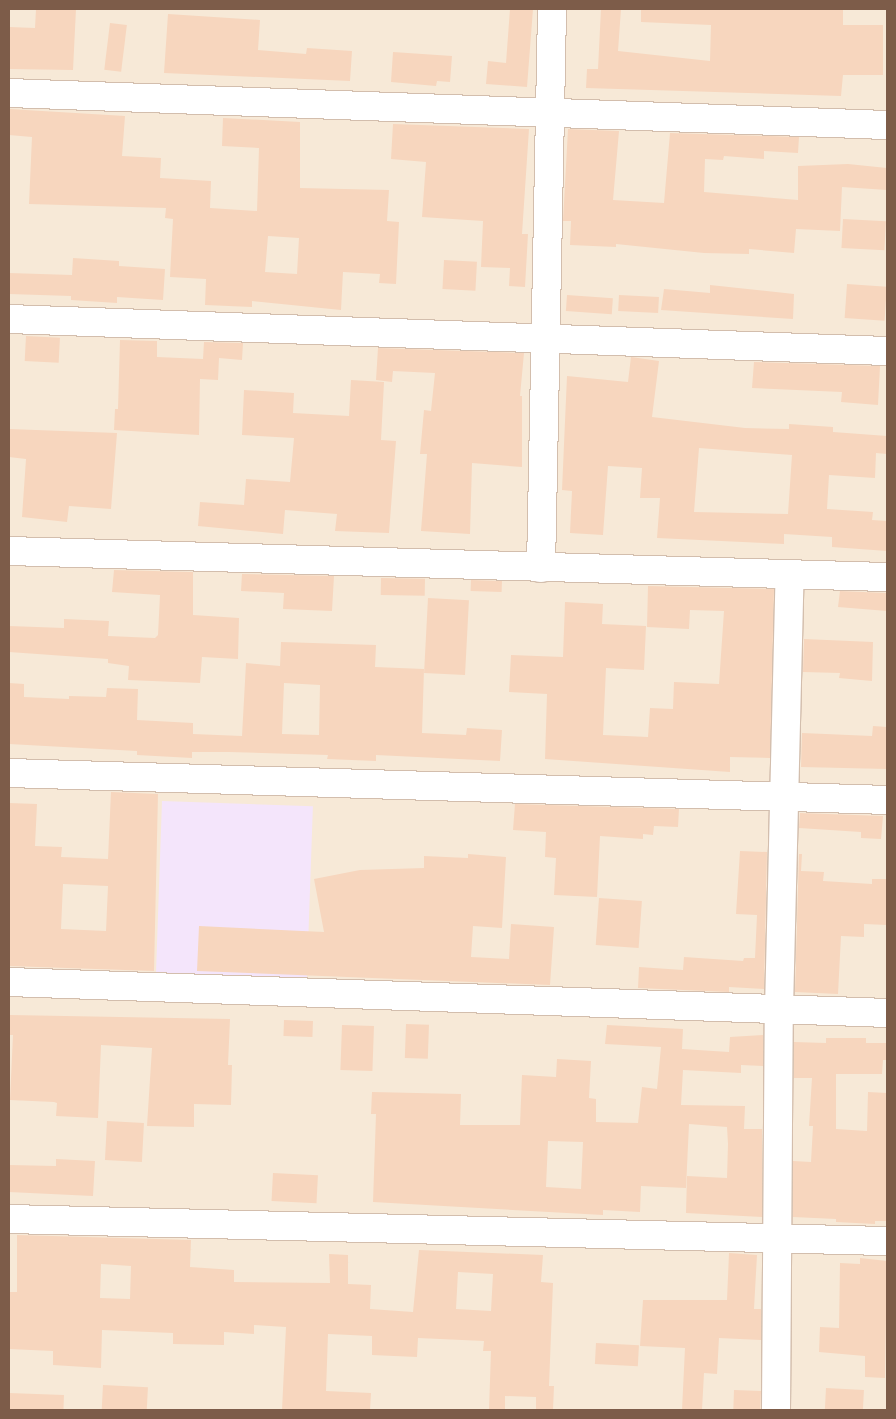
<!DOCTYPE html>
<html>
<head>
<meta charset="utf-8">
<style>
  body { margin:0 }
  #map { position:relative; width:896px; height:1419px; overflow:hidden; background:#fef7e9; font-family:"Sofia Sans Condensed",sans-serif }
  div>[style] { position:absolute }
  .residential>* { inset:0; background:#f7e9d7; transform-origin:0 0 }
  .education>* { inset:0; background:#f4e5fb; transform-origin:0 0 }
  .building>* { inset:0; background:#f7d6be; transform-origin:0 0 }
  .roads { filter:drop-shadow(1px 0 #d3bead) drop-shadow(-1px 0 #d3bead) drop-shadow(0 1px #d3bead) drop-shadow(0 -1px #d3bead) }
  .minor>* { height:28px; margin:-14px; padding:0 14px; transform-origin:14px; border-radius:14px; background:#fff }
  span { translate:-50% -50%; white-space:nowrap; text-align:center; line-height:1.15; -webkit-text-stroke:4px #fffaf1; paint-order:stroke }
  .frame { position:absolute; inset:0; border:10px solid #7d5c49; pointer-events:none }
</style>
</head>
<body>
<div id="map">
  <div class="residential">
    <i style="left:9px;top:9px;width:878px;height:1401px"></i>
  </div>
  <div class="education">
    <i style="left:162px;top:801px;width:151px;height:179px;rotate:2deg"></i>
  </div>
  <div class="building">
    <i style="clip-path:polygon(36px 9px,76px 9px,73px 70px,9px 69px,9px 27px,35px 28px)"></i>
    <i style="clip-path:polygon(510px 9px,533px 9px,527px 87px,486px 84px,488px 61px,506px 63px)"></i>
    <i style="clip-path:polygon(601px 9px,621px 9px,618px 51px,710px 61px,711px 25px,641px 22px,641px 9px,843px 9px,843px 25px,883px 25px,883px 75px,843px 75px,841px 96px,586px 88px,587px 69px,598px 69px)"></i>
    <i style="clip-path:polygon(168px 14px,260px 20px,258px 50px,306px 54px,307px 48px,352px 51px,350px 81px,164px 73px)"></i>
    <i style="left:110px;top:23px;width:17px;height:47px;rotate:7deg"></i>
    <i style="clip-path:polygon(393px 52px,452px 56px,450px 82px,437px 81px,436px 86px,391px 82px)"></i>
    <i style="clip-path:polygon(evenodd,9px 109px,125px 116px,122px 156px,161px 158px,160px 178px,211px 181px,210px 208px,257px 211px,259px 148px,222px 146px,223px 118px,300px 122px,300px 188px,389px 190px,387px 221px,399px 222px,396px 284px,379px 283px,380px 274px,343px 272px,341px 310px,252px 301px,252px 307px,205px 305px,206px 279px,170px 277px,173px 219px,165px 218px,166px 208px,29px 204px,32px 137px,9px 135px,9px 109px,268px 236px,299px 238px,297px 274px,265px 272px,268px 236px)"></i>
    <i style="clip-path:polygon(393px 124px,529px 129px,522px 234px,528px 234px,525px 287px,509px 286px,510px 268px,481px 267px,483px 221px,422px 217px,426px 162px,391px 159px)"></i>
    <i style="clip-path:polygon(568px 129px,619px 131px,613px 200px,664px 203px,670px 133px,799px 137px,798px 153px,764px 151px,764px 159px,724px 156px,723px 160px,705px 159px,704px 192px,798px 200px,798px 166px,848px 164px,887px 168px,887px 190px,842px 187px,840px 231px,796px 229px,794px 253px,749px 249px,749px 254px,704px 253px,616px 244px,616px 247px,570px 245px,571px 221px,563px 221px)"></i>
    <i style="left:843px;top:219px;width:43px;height:29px;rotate:3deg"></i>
    <i style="clip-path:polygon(73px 258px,119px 261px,119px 266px,165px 269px,163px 300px,117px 297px,117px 303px,71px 300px,71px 296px,9px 294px,9px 273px,72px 275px)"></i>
    <i style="left:444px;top:260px;width:33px;height:29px;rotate:3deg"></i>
    <i style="left:847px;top:284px;width:40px;height:34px;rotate:4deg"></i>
    <i style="clip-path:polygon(710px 285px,794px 294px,793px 319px,661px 310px,664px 289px,710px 293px)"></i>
    <i style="left:567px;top:295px;width:46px;height:16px;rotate:4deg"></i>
    <i style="left:619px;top:295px;width:40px;height:16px;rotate:3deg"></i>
    <i style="left:26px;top:336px;width:34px;height:25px;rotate:3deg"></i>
    <i style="clip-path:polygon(120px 340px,157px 341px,157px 357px,203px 359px,204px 342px,243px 343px,242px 360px,219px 358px,218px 380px,200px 379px,199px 435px,114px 430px,115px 409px,118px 409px)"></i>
    <i style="clip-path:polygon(378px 348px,524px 353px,520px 396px,522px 396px,522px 467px,472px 463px,470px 534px,421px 531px,427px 454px,420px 454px,424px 410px,431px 411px,435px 373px,393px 371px,392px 382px,376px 380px)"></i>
    <i style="clip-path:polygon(evenodd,631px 357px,659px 361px,652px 417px,745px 428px,789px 429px,789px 424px,833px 427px,833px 432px,887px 436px,887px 454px,876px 453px,875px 478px,829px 475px,827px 509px,873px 512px,872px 520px,887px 521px,887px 551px,832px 547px,832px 537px,784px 534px,784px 544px,657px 538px,660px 498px,640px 498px,642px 468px,608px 466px,603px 535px,570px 533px,572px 491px,562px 490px,567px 376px,628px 382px,631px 357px,699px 448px,792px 455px,788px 514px,694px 512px,699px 448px)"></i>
    <i style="clip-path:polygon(754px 362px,880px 366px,878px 405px,841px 402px,842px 392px,752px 388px)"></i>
    <i style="clip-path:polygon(351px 380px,384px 382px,381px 440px,396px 441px,389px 533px,335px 531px,337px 514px,285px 510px,283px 534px,198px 526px,200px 502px,244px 505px,246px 479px,290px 482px,294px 438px,242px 435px,244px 390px,294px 393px,293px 413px,349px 416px)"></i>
    <i style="clip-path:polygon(9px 429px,117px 433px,111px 509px,69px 506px,67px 522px,22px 517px,26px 459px,9px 457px)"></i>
    <i style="clip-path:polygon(114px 570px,193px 572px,193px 615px,239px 618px,238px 659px,202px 657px,200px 683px,128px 680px,129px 666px,108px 663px,108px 659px,9px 652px,9px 626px,64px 628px,64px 619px,109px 621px,108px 636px,155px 638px,158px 635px,160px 595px,112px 592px)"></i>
    <i style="clip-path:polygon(242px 574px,334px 576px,332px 611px,283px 609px,284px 593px,241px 591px)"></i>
    <i style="left:381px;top:578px;width:44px;height:17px;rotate:1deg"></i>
    <i style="left:471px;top:580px;width:31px;height:11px;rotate:2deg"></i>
    <i style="clip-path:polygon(648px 586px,774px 589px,770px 758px,730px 757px,730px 772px,545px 759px,547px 694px,509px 692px,511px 655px,563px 657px,565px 602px,603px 604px,602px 624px,646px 626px,644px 670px,606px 668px,603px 735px,648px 737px,650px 708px,673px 709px,674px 682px,719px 684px,724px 611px,690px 610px,689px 629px,647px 627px)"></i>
    <i style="clip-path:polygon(840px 591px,887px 593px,887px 611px,838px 607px)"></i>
    <i style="left:428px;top:598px;width:41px;height:75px;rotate:3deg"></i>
    <i style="clip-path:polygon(804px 639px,873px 642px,872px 681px,839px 678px,840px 673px,803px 672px)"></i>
    <i style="clip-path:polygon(evenodd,281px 642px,376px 645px,375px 667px,424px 669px,422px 733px,466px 735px,467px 728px,502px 730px,500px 761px,376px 755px,376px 761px,327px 759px,328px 755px,229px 752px,192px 752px,192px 758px,137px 755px,137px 751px,9px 744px,9px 683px,24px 684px,24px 697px,69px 699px,69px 696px,106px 697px,107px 688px,138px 689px,137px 720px,193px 723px,193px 734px,242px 736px,246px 663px,280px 666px,281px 642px,284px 683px,320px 685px,319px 735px,282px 734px,284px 683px)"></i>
    <i style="clip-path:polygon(873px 726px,887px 727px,887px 769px,801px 767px,802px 733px,872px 736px)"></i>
    <i style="clip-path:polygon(evenodd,111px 792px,158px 794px,154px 971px,9px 966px,9px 803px,37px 804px,35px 846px,62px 847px,61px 857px,108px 859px,111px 792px,63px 884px,108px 886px,106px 931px,61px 929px,63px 884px)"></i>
    <i style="clip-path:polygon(515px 804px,679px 809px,678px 827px,654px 826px,653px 835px,643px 834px,643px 839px,600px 836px,597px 897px,554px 895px,556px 858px,545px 857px,546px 832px,513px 830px)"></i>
    <i style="clip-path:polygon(800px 813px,883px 816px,881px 839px,861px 838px,861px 832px,799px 828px)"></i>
    <i style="clip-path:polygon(740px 851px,767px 852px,764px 989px,729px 987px,729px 992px,638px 988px,639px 967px,683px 970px,684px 957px,743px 961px,744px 958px,755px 958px,757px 915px,736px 914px)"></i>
    <i style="clip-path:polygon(468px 854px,506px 857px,502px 928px,473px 926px,471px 957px,509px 959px,511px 924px,554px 927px,550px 985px,197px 971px,199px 926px,324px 932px,314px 879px,360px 870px,424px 868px,424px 856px,468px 858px)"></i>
    <i style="clip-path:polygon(799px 854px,802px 854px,801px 871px,824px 872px,823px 881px,872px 884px,872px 879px,887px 879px,887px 925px,864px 924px,864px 937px,841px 936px,838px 994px,795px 992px)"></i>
    <i style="left:599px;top:898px;width:43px;height:47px;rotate:4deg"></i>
    <i style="clip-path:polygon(10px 1015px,230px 1019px,228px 1065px,232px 1065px,231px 1105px,194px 1104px,194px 1127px,147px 1126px,152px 1048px,101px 1045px,98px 1118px,56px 1116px,57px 1103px,54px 1102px,10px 1100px,13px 1035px,9px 1035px)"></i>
    <i style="left:284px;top:1020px;width:29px;height:16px;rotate:2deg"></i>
    <i style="left:406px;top:1024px;width:23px;height:34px;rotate:2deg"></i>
    <i style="left:342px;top:1025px;width:32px;height:45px;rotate:2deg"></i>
    <i style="clip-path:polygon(evenodd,607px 1025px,683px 1029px,682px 1049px,729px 1052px,730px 1037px,763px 1035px,763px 1066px,741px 1065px,741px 1073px,683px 1070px,681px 1105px,745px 1106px,744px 1129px,762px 1129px,762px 1217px,686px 1213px,687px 1176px,727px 1178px,728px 1144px,727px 1127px,689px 1124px,686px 1188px,641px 1186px,640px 1212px,603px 1210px,603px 1215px,373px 1202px,376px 1114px,371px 1114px,372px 1092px,461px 1094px,460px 1125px,520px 1125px,522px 1075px,556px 1077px,557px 1059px,591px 1061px,589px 1098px,596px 1099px,596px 1122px,638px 1123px,642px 1087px,657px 1089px,661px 1047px,605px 1044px,607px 1025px,548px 1141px,583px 1142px,581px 1189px,546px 1187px,548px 1141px)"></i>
    <i style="clip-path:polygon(826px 1038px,866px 1038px,866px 1043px,887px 1043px,887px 1060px,883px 1060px,882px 1074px,836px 1074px,836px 1129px,867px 1131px,868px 1092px,887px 1093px,887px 1221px,875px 1221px,875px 1224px,836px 1222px,836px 1219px,793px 1217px,793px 1161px,811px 1162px,813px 1126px,809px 1126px,812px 1078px,794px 1078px,794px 1042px,826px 1043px)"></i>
    <i style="left:107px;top:1121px;width:37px;height:39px;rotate:3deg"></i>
    <i style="clip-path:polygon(56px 1159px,95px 1161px,93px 1196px,9px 1192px,9px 1165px,56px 1166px)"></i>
    <i style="left:273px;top:1173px;width:45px;height:28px;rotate:3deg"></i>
    <i style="clip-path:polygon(evenodd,17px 1235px,191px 1240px,190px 1267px,234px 1270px,234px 1282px,330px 1283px,329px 1254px,348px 1255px,348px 1284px,371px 1285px,370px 1309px,413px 1312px,419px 1250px,543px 1255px,541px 1282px,553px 1283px,549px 1386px,554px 1386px,553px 1410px,536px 1410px,536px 1397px,505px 1396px,505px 1410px,489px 1410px,491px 1351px,483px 1351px,484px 1341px,418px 1338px,417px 1357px,372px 1355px,372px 1336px,328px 1334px,326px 1391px,371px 1393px,370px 1410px,282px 1410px,286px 1327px,254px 1325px,254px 1334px,224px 1332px,224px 1345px,173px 1344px,173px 1333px,102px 1330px,101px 1368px,53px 1365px,53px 1351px,9px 1349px,9px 1292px,17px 1292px,17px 1235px,101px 1264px,131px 1266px,130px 1299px,100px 1298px,101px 1264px,17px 1235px,458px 1272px,493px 1274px,491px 1311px,456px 1309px,458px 1272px)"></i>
    <i style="clip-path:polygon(729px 1253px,757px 1255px,754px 1309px,761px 1309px,761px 1340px,719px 1338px,717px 1374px,704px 1373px,702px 1410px,682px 1410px,685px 1348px,640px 1346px,643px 1300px,727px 1300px)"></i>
    <i style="clip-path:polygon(860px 1258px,887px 1261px,885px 1378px,865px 1377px,865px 1356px,819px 1352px,820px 1327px,839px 1328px,840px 1263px,860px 1264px)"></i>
    <i style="left:596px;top:1343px;width:43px;height:21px;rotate:3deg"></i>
    <i style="left:103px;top:1385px;width:45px;height:25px;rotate:3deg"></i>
    <i style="left:826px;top:1388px;width:38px;height:22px;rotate:3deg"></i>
    <i style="left:734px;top:1390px;width:27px;height:20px;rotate:2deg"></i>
    <i style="left:9px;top:1393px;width:55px;height:17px;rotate:2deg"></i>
  </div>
  <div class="roads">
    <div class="minor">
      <i style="left:9px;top:93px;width:879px;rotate:2.09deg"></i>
      <i style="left:9px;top:319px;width:879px;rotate:2.09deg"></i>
      <i style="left:9px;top:551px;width:878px;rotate:1.7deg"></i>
      <i style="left:541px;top:568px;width:559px;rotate:-88.87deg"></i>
      <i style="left:9px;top:773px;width:878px;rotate:1.76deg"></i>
      <i style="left:9px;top:982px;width:879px;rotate:2.02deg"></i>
      <i style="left:9px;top:1219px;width:878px;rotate:1.44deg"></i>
      <i style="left:776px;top:1410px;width:401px;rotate:-89.6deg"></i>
      <i style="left:779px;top:1009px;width:435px;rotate:-88.6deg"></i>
    </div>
  </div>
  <div class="frame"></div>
</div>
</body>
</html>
